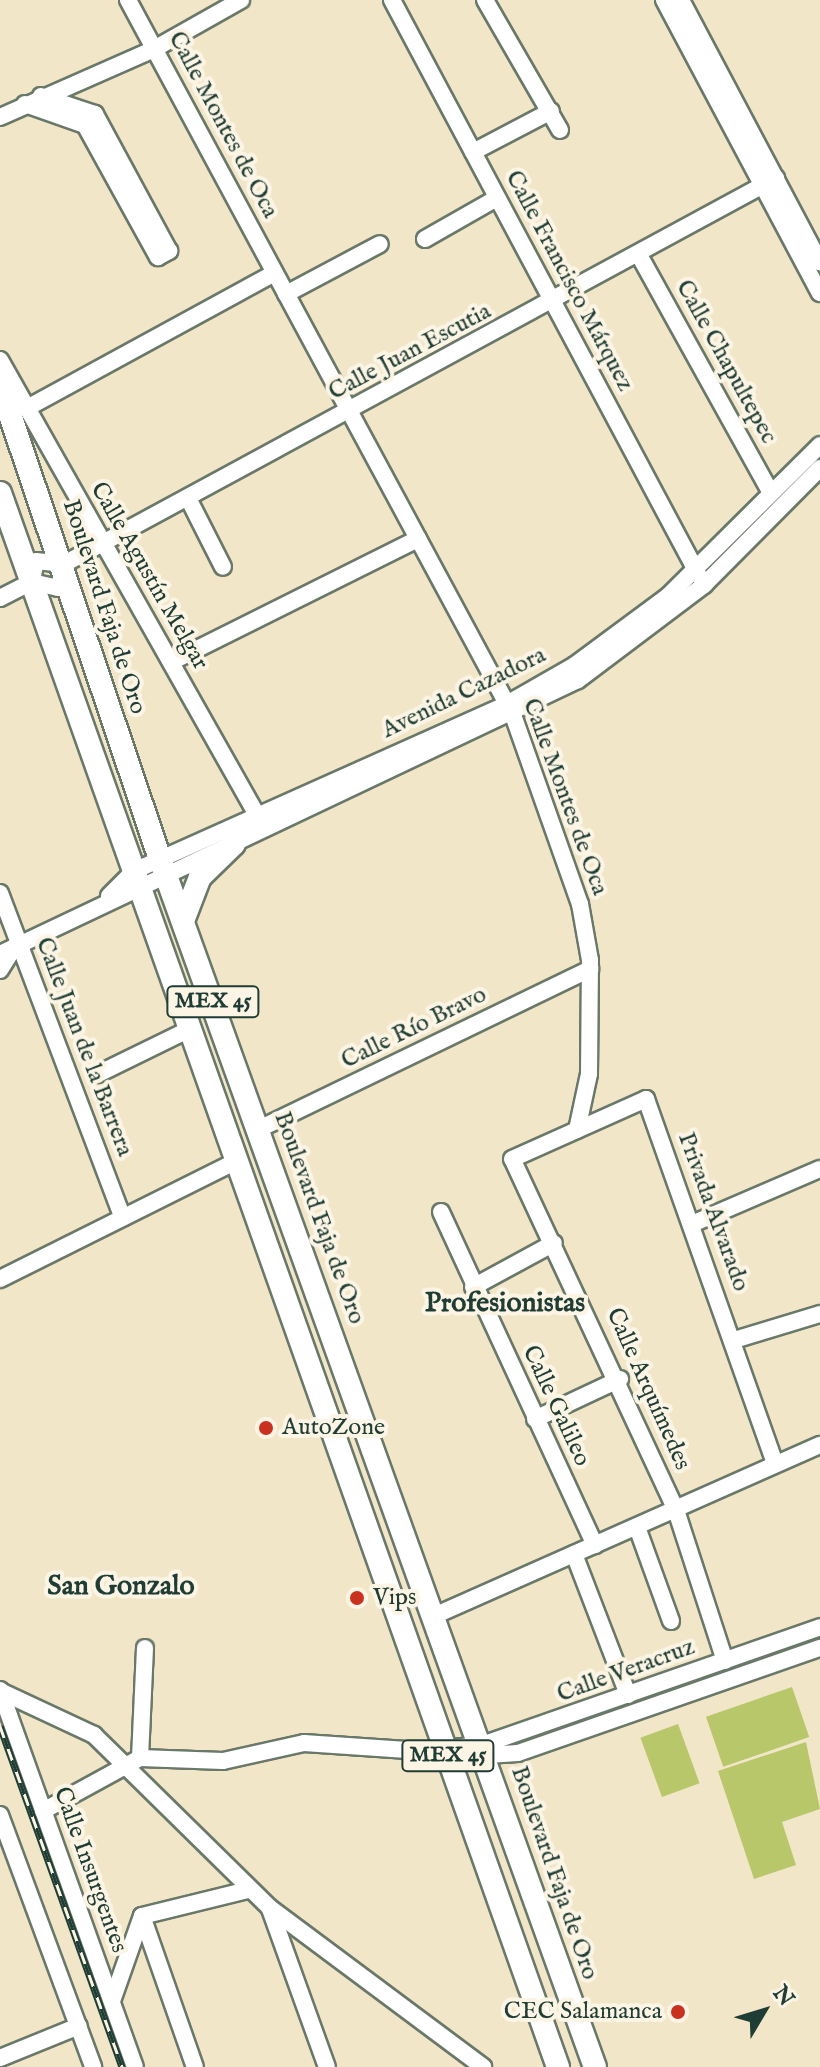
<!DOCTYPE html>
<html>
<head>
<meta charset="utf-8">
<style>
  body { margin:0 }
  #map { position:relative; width:820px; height:2067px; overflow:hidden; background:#f2e6c9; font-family:"IM FELL English",serif }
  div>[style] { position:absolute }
  .green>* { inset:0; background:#b8c76a; transform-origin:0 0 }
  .roads { filter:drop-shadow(2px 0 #697868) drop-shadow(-2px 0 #697868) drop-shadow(0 2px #697868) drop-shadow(0 -2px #697868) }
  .minor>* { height:16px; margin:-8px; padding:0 8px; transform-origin:8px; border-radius:8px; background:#fff }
  .major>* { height:22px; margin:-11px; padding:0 11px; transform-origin:11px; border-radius:11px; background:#fff }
  .rail>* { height:7px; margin-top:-3.5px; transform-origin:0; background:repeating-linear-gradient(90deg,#fcf5e5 0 12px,#1f3d34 0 24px); box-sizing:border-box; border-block:2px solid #1f3d34 }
  .dots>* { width:22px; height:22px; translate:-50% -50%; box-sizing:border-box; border:4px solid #fcf5e5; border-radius:50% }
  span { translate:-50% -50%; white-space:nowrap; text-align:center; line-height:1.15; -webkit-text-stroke:8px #fcf5e5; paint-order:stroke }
  .shield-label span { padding:2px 6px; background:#fcf5e5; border:2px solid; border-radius:6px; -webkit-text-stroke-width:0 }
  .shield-label { font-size:22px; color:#1f3d34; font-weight:700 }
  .street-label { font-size:24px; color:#1f3d34 }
  .poi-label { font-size:24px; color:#1f3d34 }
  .left { translate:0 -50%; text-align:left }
  .right { translate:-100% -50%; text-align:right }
  .quarter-label { font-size:28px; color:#1f3d34; font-weight:700 }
  .north { position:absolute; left:724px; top:1971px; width:80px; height:80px; -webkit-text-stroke:6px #fcf5e5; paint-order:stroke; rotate:52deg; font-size:22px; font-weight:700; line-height:32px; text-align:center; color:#1f3d34 }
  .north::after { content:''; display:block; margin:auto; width:28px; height:36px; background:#1f3d34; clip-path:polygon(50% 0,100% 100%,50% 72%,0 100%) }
</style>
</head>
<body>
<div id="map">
  <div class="green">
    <i style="left:792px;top:1687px;width:53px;height:91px;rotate:71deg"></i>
    <i style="left:678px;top:1724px;width:63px;height:40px;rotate:70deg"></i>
    <i style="clip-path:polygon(806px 1742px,820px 1809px,782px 1822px,796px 1865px,754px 1879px,718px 1771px)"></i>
  </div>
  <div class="roads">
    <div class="minor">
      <i style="left:128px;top:0;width:812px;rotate:61.7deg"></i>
      <i style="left:513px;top:715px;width:201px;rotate:70.5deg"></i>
      <i style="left:580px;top:904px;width:57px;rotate:79.9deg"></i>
      <i style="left:590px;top:960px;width:114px;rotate:90.5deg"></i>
      <i style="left:589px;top:1074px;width:57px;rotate:102.1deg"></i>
      <i style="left:392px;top:0;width:653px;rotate:61.94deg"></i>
      <i style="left:485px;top:0;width:150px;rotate:60deg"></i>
      <i style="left:664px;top:0;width:332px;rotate:62deg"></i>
      <i style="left:681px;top:0;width:297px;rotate:62.1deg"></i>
      <i style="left:25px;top:104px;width:64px;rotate:19.3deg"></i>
      <i style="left:85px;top:125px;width:151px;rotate:61.1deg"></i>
      <i style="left:158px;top:257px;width:13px;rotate:-29deg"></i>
      <i style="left:169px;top:251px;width:156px;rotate:-118.4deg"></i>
      <i style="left:95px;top:114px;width:57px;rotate:-161.6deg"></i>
      <i style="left:0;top:117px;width:168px;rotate:-23.8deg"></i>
      <i style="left:154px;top:49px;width:100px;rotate:-29.4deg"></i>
      <i style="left:473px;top:152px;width:88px;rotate:-27.7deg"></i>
      <i style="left:425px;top:239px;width:83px;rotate:-29.7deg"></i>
      <i style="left:639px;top:255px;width:272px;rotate:61deg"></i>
      <i style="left:286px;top:294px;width:106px;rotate:-28deg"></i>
      <i style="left:0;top:360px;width:523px;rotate:60.54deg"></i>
      <i style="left:27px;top:408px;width:282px;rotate:-28.6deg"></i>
      <i style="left:188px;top:498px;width:77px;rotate:63.1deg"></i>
      <i style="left:64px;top:564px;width:810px;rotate:-28.46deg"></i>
      <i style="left:32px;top:580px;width:19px;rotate:-78deg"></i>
      <i style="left:36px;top:561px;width:28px;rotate:6deg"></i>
      <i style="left:32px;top:582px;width:27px;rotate:13deg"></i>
      <i style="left:58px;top:588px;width:20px;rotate:-72deg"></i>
      <i style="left:0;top:598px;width:36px;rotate:-27deg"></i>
      <i style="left:171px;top:662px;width:276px;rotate:-26.5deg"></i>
      <i style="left:0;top:893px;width:347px;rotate:69.3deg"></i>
      <i style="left:109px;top:896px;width:35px;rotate:-45deg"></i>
      <i style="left:134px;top:871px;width:409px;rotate:-24.1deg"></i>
      <i style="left:507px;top:704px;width:78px;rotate:-29.8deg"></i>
      <i style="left:575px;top:665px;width:116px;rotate:-36.6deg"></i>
      <i style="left:668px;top:596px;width:214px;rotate:-44.8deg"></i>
      <i style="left:0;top:954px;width:640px;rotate:-25.36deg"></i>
      <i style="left:578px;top:680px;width:158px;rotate:-37deg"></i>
      <i style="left:704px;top:585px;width:165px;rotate:-45.2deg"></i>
      <i style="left:0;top:970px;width:28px;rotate:-58deg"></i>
      <i style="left:98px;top:1074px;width:102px;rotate:-26.1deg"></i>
      <i style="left:259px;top:1129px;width:368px;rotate:-25.8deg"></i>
      <i style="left:441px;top:1212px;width:367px;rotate:65.2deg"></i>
      <i style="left:692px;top:1224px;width:139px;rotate:-23.3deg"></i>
      <i style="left:0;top:1279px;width:265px;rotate:-26.5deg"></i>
      <i style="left:473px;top:1287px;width:92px;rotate:-28.5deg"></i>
      <i style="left:734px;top:1340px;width:90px;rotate:-16.8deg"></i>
      <i style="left:535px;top:1419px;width:94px;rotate:-25.2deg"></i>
      <i style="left:637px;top:1527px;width:100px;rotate:70.1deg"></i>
      <i style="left:574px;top:1554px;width:151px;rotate:69deg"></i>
      <i style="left:436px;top:1615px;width:420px;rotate:-23.9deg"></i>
      <i style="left:725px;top:1661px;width:159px;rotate:-108deg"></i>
      <i style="left:676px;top:1510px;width:387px;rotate:-115deg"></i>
      <i style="left:512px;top:1159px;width:147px;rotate:-24.1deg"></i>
      <i style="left:646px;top:1099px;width:387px;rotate:70.5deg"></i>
      <i style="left:0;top:1690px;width:400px;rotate:70.3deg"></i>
      <i style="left:0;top:1691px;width:104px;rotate:25.1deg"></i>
      <i style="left:94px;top:1735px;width:247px;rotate:44.5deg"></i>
      <i style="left:270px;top:1908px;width:266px;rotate:36.7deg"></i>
      <i style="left:140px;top:1758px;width:110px;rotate:-87.4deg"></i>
      <i style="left:443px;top:1758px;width:75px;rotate:-3.8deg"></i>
      <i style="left:518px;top:1753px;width:320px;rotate:-19.2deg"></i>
      <i style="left:43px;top:1811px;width:111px;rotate:-28.7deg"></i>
      <i style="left:140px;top:1758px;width:83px;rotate:2.1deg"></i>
      <i style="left:223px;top:1761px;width:83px;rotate:-12.5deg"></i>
      <i style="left:304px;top:1743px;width:118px;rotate:3.9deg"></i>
      <i style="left:422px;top:1751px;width:60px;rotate:-5.7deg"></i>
      <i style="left:482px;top:1745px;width:358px;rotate:-19.2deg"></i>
      <i style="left:0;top:1815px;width:269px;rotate:69.7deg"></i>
      <i style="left:270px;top:1909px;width:168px;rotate:70.2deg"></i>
      <i style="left:142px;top:1916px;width:160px;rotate:70.7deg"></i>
      <i style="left:112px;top:2001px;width:90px;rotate:-70.6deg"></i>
      <i style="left:142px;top:1916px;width:109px;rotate:-13.8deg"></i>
      <i style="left:0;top:2058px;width:85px;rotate:-22.1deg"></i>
    </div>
    <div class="major">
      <i style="left:0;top:385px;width:500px;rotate:71.35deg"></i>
      <i style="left:160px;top:859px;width:1284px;rotate:70.2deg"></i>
      <i style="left:0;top:493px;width:1670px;rotate:70.48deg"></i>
      <i style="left:183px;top:921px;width:47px;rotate:-68.9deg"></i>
      <i style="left:200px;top:877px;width:47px;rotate:-44.1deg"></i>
    </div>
  </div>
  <div class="rail">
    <i style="left:0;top:1726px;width:362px;rotate:70.3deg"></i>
  </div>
  <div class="dots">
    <i style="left:266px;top:1428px;background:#c8321e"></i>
    <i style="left:357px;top:1598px;background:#c8321e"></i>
    <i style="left:678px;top:2012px;background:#c8321e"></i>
  </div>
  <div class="shield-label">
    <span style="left:213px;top:1002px">MEX 45</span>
    <span style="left:448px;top:1756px">MEX 45</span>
  </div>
  <div class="street-label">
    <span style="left:223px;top:125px;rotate:62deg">Calle Montes de Oca</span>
    <span style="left:569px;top:281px;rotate:62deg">Calle Francisco Márquez</span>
    <span style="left:410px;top:352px;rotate:-28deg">Calle Juan Escutia</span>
    <span style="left:726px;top:362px;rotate:61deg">Calle Chapultepec</span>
    <span style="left:149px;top:576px;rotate:60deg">Calle Agustín Melgar</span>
    <span style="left:104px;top:607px;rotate:72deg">Boulevard Faja de Oro</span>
    <span style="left:464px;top:693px;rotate:-26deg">Avenida Cazadora</span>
    <span style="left:565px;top:797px;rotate:70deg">Calle Montes de Oca</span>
    <span style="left:414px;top:1028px;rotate:-26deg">Calle Río Bravo</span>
    <span style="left:84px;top:1047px;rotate:69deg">Calle Juan de la Barrera</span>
    <span style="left:713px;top:1212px;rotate:70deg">Privada Alvarado</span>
    <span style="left:319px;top:1218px;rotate:70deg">Boulevard Faja de Oro</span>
    <span style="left:648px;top:1389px;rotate:66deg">Calle Arquímedes</span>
    <span style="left:556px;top:1406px;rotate:65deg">Calle Galileo</span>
    <span style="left:626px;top:1671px;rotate:-20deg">Calle Veracruz</span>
    <span style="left:90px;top:1870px;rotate:70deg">Calle Insurgentes</span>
    <span style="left:554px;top:1873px;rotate:71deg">Boulevard Faja de Oro</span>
  </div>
  <div class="poi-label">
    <span class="left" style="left:282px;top:1428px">AutoZone</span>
    <span class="left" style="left:373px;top:1598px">Vips</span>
    <span class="right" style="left:662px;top:2012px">CEC Salamanca</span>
  </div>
  <div class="quarter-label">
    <span style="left:505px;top:1304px">Profesionistas</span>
    <span style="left:121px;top:1587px">San Gonzalo</span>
  </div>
  <div class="north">N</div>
</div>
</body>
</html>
